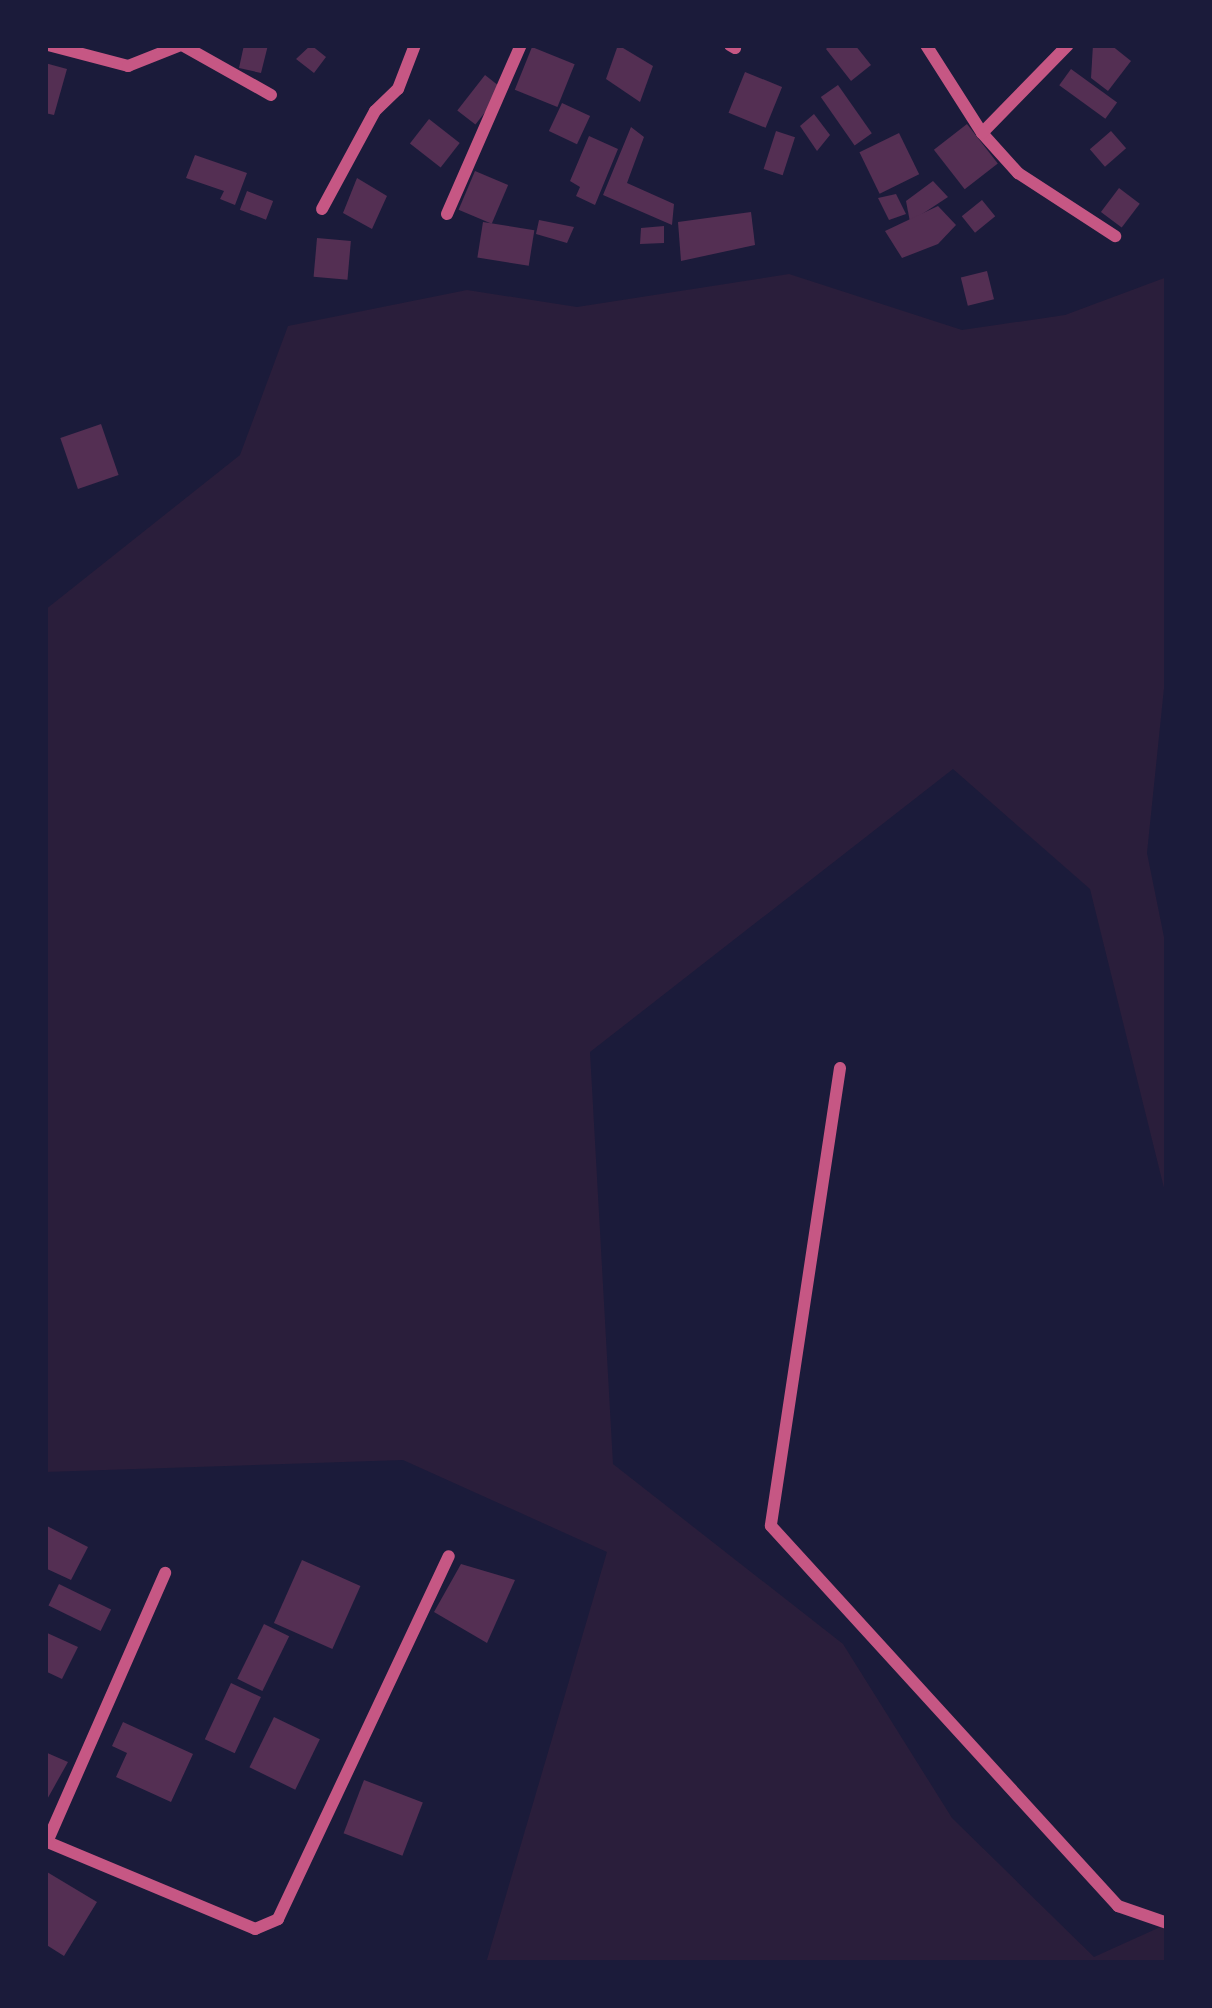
<!DOCTYPE html>
<html>
<head>
<meta charset="utf-8">
<style>
  body { margin:0 }
  #map { position:relative; width:1212px; height:2008px; overflow:hidden; background:#1b1b3a; font-family:Ubuntu,sans-serif }
  div>[style] { position:absolute }
  .green>* { inset:0; background:#2a1e3b }
  .building>* { inset:0; background:#542f53; transform-origin:0 0 }
  .minor>* { height:12px; margin:-6px; padding:0 6px; transform-origin:6px; border-radius:6px; background:#c65784 }
  span { translate:-50% -50%; white-space:nowrap; text-align:center; line-height:1.15; -webkit-text-stroke:9px #1b1b3a; paint-order:stroke }
  .frame { position:absolute; inset:0; border:48px solid #1b1b3a; pointer-events:none }
</style>
</head>
<body>
<div id="map">
  <div class="green">
    <i style="clip-path:polygon(789px 274px,962px 330px,1065px 315px,1167px 277px,1167px 659px,1147px 853px,1167px 952px,1167px 1305px,1164px 1188px,1090px 889px,953px 769px,590px 1052px,613px 1464px,843px 1644px,952px 1818px,1094px 1957px,1167px 1924px,1167px 1963px,486px 1963px,607px 1552px,403px 1460px,45px 1472px,45px 610px,240px 455px,288px 326px,467px 290px,577px 307px)"></i>
  </div>
  <div class="building">
    <i style="clip-path:polygon(244px 45px,268px 45px,261px 73px,239px 68px)"></i>
    <i style="clip-path:polygon(311px 45px,326px 57px,314px 73px,296px 59px)"></i>
    <i style="clip-path:polygon(618px 45px,653px 66px,640px 102px,606px 79px)"></i>
    <i style="clip-path:polygon(830px 45px,855px 45px,871px 65px,851px 81px,826px 49px)"></i>
    <i style="clip-path:polygon(1093px 45px,1111px 45px,1131px 61px,1108px 91px,1091px 78px)"></i>
    <i style="left:532px;top:47px;width:46px;height:46px;rotate:22deg"></i>
    <i style="clip-path:polygon(45px 63px,67px 69px,54px 115px,45px 113px)"></i>
    <i style="left:1071px;top:69px;width:57px;height:20px;rotate:36deg"></i>
    <i style="left:745px;top:72px;width:40px;height:44px;rotate:22deg"></i>
    <i style="left:485px;top:75px;width:23px;height:45px;rotate:38deg"></i>
    <i style="left:838px;top:85px;width:59px;height:21px;rotate:55deg"></i>
    <i style="left:562px;top:103px;width:31px;height:31px;rotate:25deg"></i>
    <i style="clip-path:polygon(814px 114px,830px 135px,817px 151px,800px 126px)"></i>
    <i style="left:429px;top:119px;width:39px;height:31px;rotate:38deg"></i>
    <i style="left:967px;top:124px;width:50px;height:42px;rotate:52deg"></i>
    <i style="clip-path:polygon(631px 127px,644px 137px,627px 183px,674px 204px,672px 225px,603px 195px)"></i>
    <i style="left:776px;top:131px;width:20px;height:40px;rotate:18deg"></i>
    <i style="left:1111px;top:131px;width:23px;height:28px;rotate:49deg"></i>
    <i style="left:899px;top:133px;width:46px;height:44px;rotate:64deg"></i>
    <i style="clip-path:polygon(589px 136px,618px 149px,595px 205px,576px 196px,580px 187px,570px 181px)"></i>
    <i style="clip-path:polygon(195px 155px,247px 173px,235px 205px,220px 199px,224px 191px,186px 178px)"></i>
    <i style="left:475px;top:171px;width:36px;height:42px;rotate:23deg"></i>
    <i style="clip-path:polygon(357px 178px,387px 196px,372px 229px,343px 213px)"></i>
    <i style="clip-path:polygon(933px 181px,948px 197px,910px 222px,906px 201px)"></i>
    <i style="left:1119px;top:188px;width:26px;height:30px;rotate:37deg"></i>
    <i style="left:247px;top:191px;width:28px;height:20px;rotate:21deg"></i>
    <i style="clip-path:polygon(896px 194px,906px 214px,889px 220px,878px 198px)"></i>
    <i style="left:982px;top:200px;width:21px;height:26px;rotate:51deg"></i>
    <i style="clip-path:polygon(938px 206px,956px 225px,938px 244px,902px 258px,885px 231px)"></i>
    <i style="clip-path:polygon(751px 212px,755px 245px,681px 261px,678px 222px)"></i>
    <i style="clip-path:polygon(539px 220px,574px 227px,567px 243px,536px 234px)"></i>
    <i style="left:483px;top:222px;width:52px;height:36px;rotate:9deg"></i>
    <i style="clip-path:polygon(664px 226px,664px 243px,640px 244px,641px 228px)"></i>
    <i style="left:317px;top:238px;width:34px;height:39px;rotate:5deg"></i>
    <i style="left:987px;top:271px;width:29px;height:27px;rotate:76deg"></i>
    <i style="left:101px;top:424px;width:54px;height:43px;rotate:71deg"></i>
    <i style="clip-path:polygon(45px 1525px,88px 1547px,71px 1580px,45px 1568px)"></i>
    <i style="left:302px;top:1560px;width:64px;height:69px;rotate:24deg"></i>
    <i style="clip-path:polygon(461px 1564px,515px 1580px,487px 1643px,434px 1612px)"></i>
    <i style="left:59px;top:1584px;width:58px;height:24px;rotate:26deg"></i>
    <i style="left:264px;top:1624px;width:28px;height:61px;rotate:26deg"></i>
    <i style="clip-path:polygon(45px 1632px,78px 1647px,62px 1679px,45px 1671px)"></i>
    <i style="left:231px;top:1683px;width:33px;height:62px;rotate:25deg"></i>
    <i style="left:274px;top:1717px;width:51px;height:56px;rotate:26deg"></i>
    <i style="clip-path:polygon(123px 1722px,193px 1754px,171px 1802px,116px 1777px,127px 1753px,112px 1746px)"></i>
    <i style="clip-path:polygon(45px 1752px,68px 1762px,45px 1803px)"></i>
    <i style="left:364px;top:1780px;width:63px;height:57px;rotate:21deg"></i>
    <i style="clip-path:polygon(47px 1872px,97px 1902px,64px 1956px,45px 1944px)"></i>
  </div>
  <div class="minor">
    <i style="left:48px;top:45px;width:83px;rotate:14.7deg"></i>
    <i style="left:128px;top:66px;width:57px;rotate:-21.6deg"></i>
    <i style="left:182px;top:45px;width:102px;rotate:29.3deg"></i>
    <i style="left:730px;top:45px;width:6px;rotate:31deg"></i>
    <i style="left:926px;top:45px;width:104px;rotate:57.5deg"></i>
    <i style="left:982px;top:133px;width:54px;rotate:48deg"></i>
    <i style="left:1018px;top:173px;width:116px;rotate:33deg"></i>
    <i style="left:982px;top:133px;width:123px;rotate:-45.7deg"></i>
    <i style="left:322px;top:209px;width:111px;rotate:-61.6deg"></i>
    <i style="left:375px;top:111px;width:32px;rotate:-44deg"></i>
    <i style="left:398px;top:89px;width:47px;rotate:-68.9deg"></i>
    <i style="left:447px;top:214px;width:184px;rotate:-66.4deg"></i>
    <i style="left:840px;top:1068px;width:463px;rotate:98.6deg"></i>
    <i style="left:771px;top:1526px;width:515px;rotate:47.6deg"></i>
    <i style="left:1118px;top:1906px;width:52px;rotate:19.1deg"></i>
    <i style="left:45px;top:1841px;width:228px;rotate:22.7deg"></i>
    <i style="left:255px;top:1929px;width:25px;rotate:-23deg"></i>
    <i style="left:278px;top:1919px;width:401px;rotate:-64.8deg"></i>
    <i style="left:47px;top:1842px;width:294px;rotate:-66.3deg"></i>
  </div>
  <div class="frame"></div>
</div>
</body>
</html>
